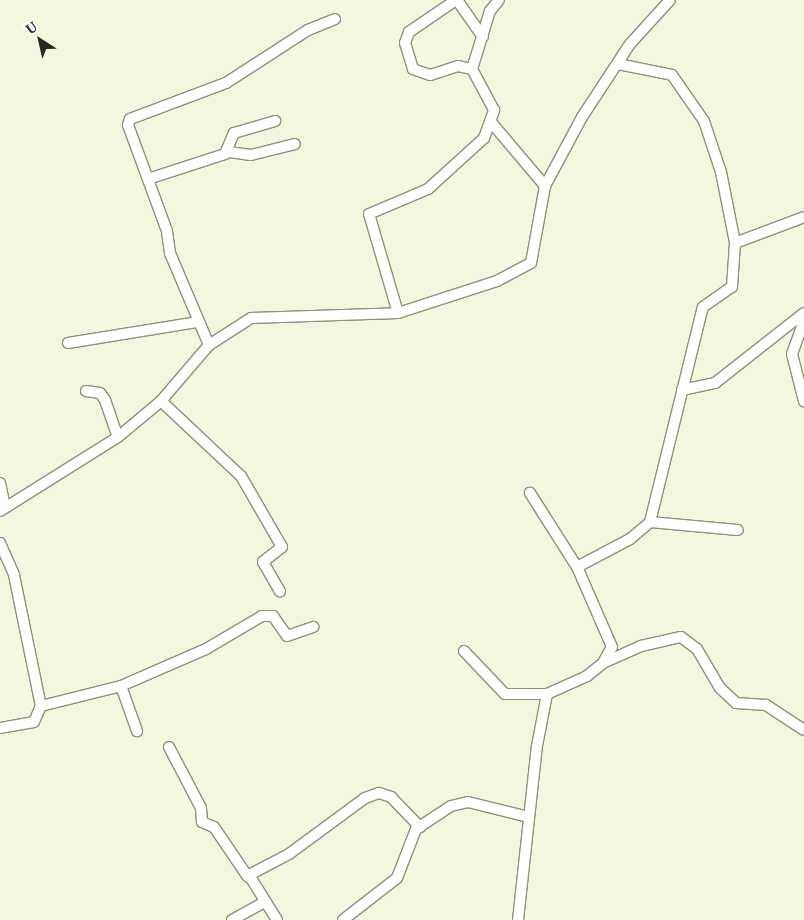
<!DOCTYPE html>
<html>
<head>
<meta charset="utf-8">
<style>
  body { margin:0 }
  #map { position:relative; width:804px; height:920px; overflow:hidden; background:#f3f7de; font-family:"PT Serif",serif }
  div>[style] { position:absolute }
  .roads { filter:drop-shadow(1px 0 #8e917b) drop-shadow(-1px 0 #8e917b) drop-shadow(0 1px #8e917b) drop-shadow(0 -1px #8e917b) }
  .street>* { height:10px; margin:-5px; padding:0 5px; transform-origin:5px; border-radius:5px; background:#fff }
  span { translate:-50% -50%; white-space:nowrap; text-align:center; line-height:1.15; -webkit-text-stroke:5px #fff; paint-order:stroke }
  .north { position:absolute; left:15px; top:15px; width:50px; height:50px; -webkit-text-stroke:4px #fff; paint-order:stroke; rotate:325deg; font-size:14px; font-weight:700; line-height:20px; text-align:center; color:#26281f }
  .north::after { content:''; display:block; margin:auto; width:18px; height:22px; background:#26281f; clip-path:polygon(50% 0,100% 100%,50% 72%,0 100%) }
</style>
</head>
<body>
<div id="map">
  <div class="roads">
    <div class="street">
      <i style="left:457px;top:0;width:45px;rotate:54.9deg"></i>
      <i style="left:618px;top:64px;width:55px;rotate:11.5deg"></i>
      <i style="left:672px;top:75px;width:56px;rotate:55.2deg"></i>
      <i style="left:704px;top:121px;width:54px;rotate:71.6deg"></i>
      <i style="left:721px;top:172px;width:72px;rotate:78.8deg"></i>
      <i style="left:735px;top:243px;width:74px;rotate:-20.6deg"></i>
      <i style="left:472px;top:69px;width:61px;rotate:-72.8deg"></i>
      <i style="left:490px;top:11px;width:14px;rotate:-51deg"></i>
      <i style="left:491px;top:122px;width:84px;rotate:49.8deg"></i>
      <i style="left:229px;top:152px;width:22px;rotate:8deg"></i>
      <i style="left:251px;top:155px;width:45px;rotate:-14deg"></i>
      <i style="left:148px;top:179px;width:81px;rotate:-18deg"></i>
      <i style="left:225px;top:154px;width:23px;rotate:-67deg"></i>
      <i style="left:234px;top:133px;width:43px;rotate:-16.3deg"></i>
      <i style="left:398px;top:313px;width:103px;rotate:-106.3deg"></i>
      <i style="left:369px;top:214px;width:64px;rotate:-23deg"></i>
      <i style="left:428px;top:189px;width:76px;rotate:-42.3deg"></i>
      <i style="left:484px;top:138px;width:30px;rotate:-70deg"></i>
      <i style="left:494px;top:110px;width:47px;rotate:-118.2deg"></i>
      <i style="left:472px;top:69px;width:14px;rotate:-168deg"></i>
      <i style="left:458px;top:66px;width:29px;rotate:162deg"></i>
      <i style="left:430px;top:75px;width:18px;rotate:-161deg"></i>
      <i style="left:413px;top:69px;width:27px;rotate:-107deg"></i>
      <i style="left:405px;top:43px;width:12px;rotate:-70deg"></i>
      <i style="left:409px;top:32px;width:57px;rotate:-34.2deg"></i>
      <i style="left:804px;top:321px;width:35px;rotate:110deg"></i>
      <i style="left:792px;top:354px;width:49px;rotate:75.7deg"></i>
      <i style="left:68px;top:343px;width:132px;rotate:-9.2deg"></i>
      <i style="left:209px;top:345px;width:100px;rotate:-113deg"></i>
      <i style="left:170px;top:253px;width:22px;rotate:-98deg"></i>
      <i style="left:167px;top:231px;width:113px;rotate:-110.2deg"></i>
      <i style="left:128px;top:125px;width:6px;rotate:-72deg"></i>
      <i style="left:130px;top:119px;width:103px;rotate:-20.6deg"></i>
      <i style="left:226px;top:83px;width:98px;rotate:-32.9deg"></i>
      <i style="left:308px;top:30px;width:29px;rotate:-22deg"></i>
      <i style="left:682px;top:390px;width:34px;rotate:-12deg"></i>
      <i style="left:715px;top:383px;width:113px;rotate:-38.2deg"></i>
      <i style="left:86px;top:391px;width:14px;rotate:8deg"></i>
      <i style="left:100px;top:393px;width:9px;rotate:54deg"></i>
      <i style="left:105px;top:400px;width:39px;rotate:71deg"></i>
      <i style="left:161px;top:401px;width:110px;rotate:43.2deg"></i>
      <i style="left:241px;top:476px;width:82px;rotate:60deg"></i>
      <i style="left:282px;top:547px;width:24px;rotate:142deg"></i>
      <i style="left:263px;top:562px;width:34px;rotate:60deg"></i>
      <i style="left:0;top:483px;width:24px;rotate:78deg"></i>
      <i style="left:0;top:511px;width:139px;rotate:-32.1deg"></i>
      <i style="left:118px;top:437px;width:56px;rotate:-39.9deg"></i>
      <i style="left:161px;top:401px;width:74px;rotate:-49.4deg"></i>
      <i style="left:209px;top:345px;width:50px;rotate:-32.7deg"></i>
      <i style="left:251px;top:318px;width:147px;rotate:-1.9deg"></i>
      <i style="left:398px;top:313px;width:104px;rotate:-17.9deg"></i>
      <i style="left:497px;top:281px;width:38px;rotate:-28deg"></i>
      <i style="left:531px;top:263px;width:78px;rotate:-79.7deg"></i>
      <i style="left:545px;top:186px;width:78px;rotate:-61.8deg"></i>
      <i style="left:582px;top:117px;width:87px;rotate:-56.7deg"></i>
      <i style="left:630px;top:44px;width:59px;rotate:-47.7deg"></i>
      <i style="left:650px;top:522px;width:88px;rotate:5.2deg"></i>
      <i style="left:0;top:543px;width:35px;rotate:66deg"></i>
      <i style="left:14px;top:575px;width:134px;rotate:78.4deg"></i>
      <i style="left:41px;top:706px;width:17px;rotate:114deg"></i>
      <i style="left:34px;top:722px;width:35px;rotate:170deg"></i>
      <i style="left:577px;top:567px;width:60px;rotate:-27.8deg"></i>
      <i style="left:630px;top:539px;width:26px;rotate:-40deg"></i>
      <i style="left:650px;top:522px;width:221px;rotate:-76.2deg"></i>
      <i style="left:703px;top:307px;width:35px;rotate:-35deg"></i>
      <i style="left:732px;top:287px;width:44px;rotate:-86.1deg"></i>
      <i style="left:464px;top:651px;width:59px;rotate:46.4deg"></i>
      <i style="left:505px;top:694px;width:42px"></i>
      <i style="left:603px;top:663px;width:42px;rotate:-24.1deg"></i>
      <i style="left:641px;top:646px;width:41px;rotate:-12.7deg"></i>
      <i style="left:681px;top:637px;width:20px;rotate:37deg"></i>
      <i style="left:697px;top:649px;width:45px;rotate:59.5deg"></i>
      <i style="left:720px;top:688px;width:22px;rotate:43deg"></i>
      <i style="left:736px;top:703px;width:30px;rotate:4deg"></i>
      <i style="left:766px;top:705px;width:45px;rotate:33.3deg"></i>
      <i style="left:121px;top:686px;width:93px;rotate:-23.5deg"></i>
      <i style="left:206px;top:649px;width:65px;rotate:-30.5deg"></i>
      <i style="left:262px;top:616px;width:11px"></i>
      <i style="left:273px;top:616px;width:24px;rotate:55deg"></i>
      <i style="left:287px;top:636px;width:28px;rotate:-19deg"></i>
      <i style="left:41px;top:706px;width:82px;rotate:-14deg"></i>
      <i style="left:121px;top:686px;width:48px;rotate:70.4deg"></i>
      <i style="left:169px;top:747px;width:69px;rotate:62.3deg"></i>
      <i style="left:201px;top:808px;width:14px;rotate:86deg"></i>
      <i style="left:202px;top:822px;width:13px;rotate:23deg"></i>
      <i style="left:214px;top:827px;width:60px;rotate:55.8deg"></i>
      <i style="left:232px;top:920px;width:38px;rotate:-29deg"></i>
      <i style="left:277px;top:920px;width:53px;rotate:-121.9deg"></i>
      <i style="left:249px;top:875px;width:45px;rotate:-27.7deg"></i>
      <i style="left:289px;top:854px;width:94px;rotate:-36.4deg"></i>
      <i style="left:365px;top:798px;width:15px;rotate:-20deg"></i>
      <i style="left:379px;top:793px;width:13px;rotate:18deg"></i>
      <i style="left:391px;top:797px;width:42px;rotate:46deg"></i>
      <i style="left:343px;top:920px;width:68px;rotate:-37.9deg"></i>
      <i style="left:397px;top:878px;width:53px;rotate:-68.8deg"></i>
      <i style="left:416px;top:829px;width:42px;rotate:-33.3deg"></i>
      <i style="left:451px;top:806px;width:17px;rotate:-13deg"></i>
      <i style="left:468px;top:802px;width:63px;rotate:13.8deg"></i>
      <i style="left:518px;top:920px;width:175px;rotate:-83.8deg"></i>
      <i style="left:537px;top:746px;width:53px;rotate:-79.1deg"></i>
      <i style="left:547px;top:694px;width:44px;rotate:-24.2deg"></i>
      <i style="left:587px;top:676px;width:21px;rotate:-39deg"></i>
      <i style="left:603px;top:663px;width:18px;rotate:-61deg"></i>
      <i style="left:612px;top:647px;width:87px;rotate:-113.6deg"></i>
      <i style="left:577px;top:567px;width:88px;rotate:-122.4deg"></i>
    </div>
  </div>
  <div class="north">U</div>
</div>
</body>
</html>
